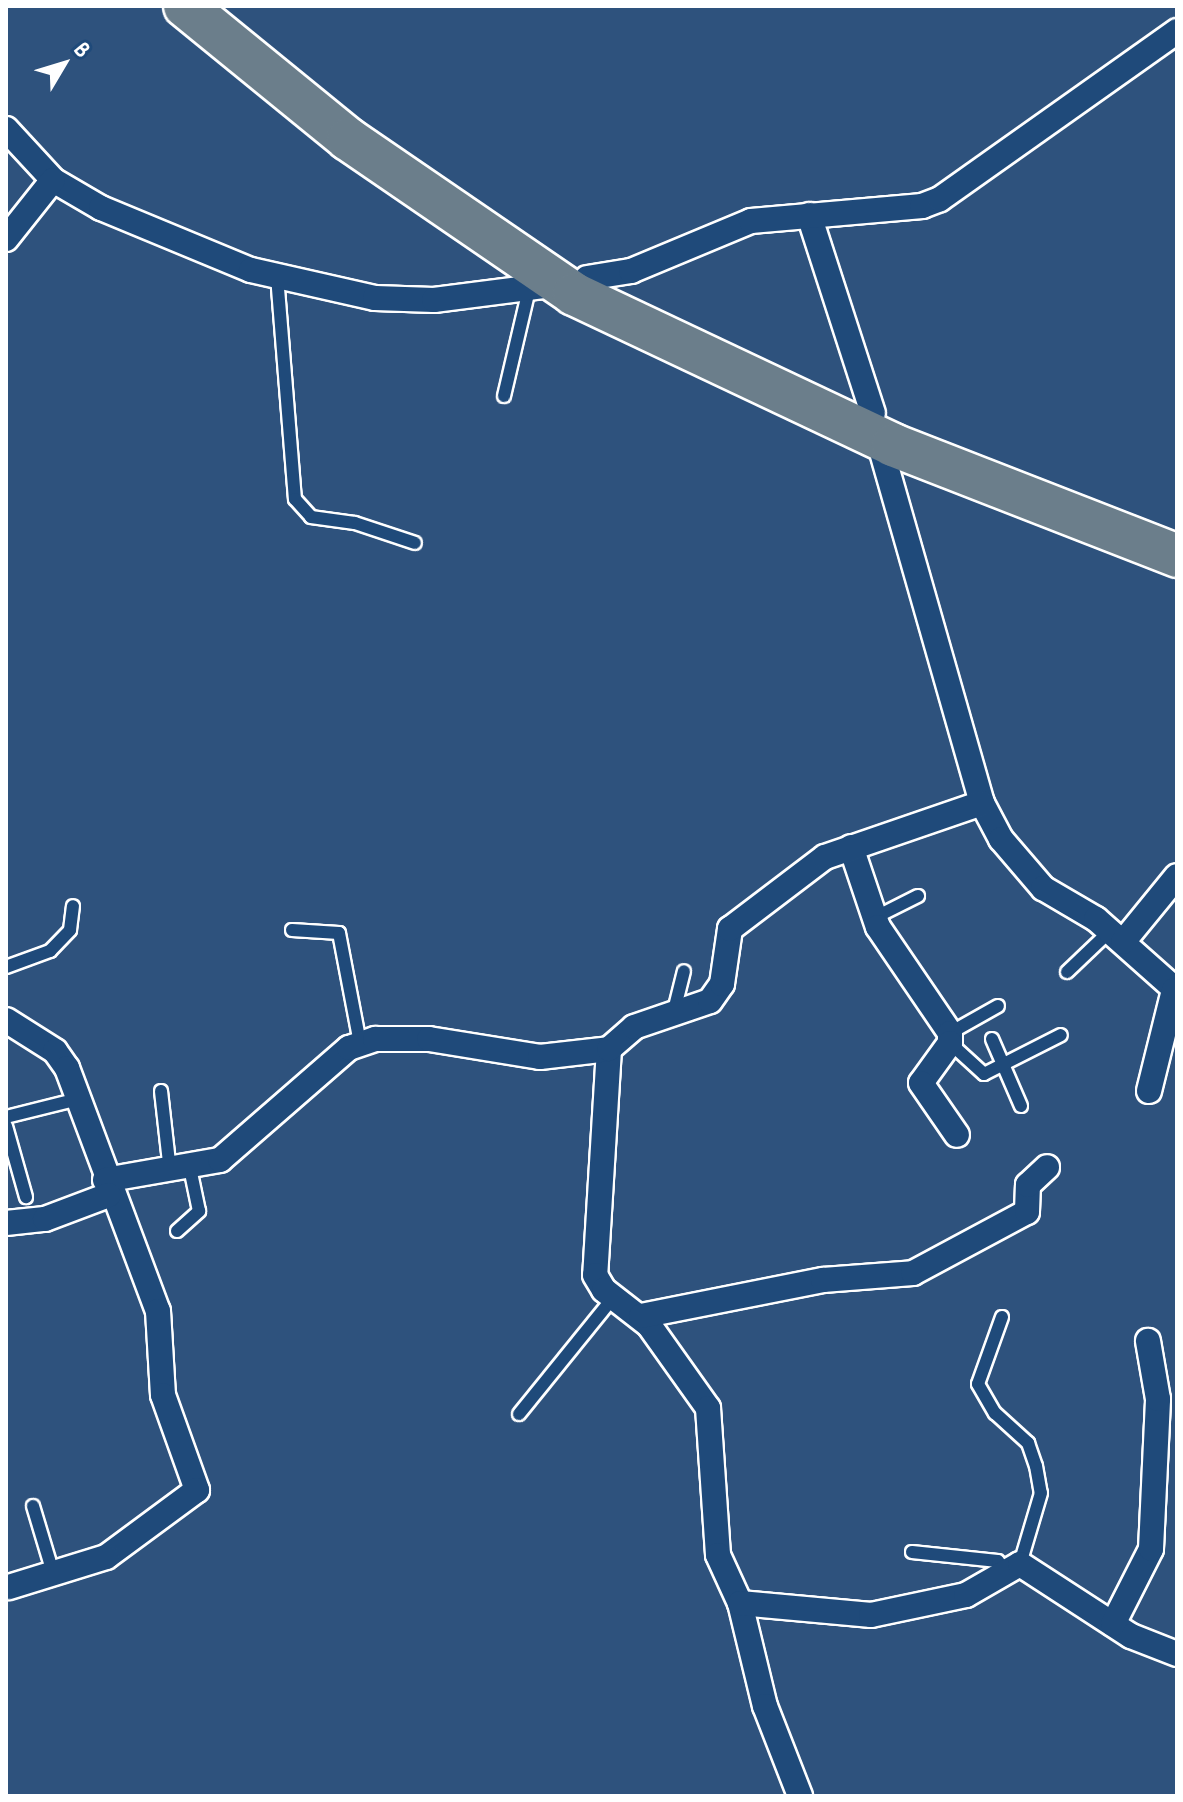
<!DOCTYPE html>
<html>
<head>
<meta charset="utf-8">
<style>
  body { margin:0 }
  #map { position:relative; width:1183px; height:1802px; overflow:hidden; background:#2e527d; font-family:"Patrick Hand",sans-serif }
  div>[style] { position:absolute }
  .roads { filter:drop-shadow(2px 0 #fff) drop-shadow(-2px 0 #fff) drop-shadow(0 2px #fff) drop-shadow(0 -2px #fff) }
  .lane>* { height:12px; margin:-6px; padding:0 6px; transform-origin:6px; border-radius:6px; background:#1f4a7a }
  .street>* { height:24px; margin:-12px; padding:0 12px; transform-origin:12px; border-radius:12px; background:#1f4a7a }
  .highway>* { height:42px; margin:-21px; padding:0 21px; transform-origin:21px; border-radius:21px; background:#6b7e8b }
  span { translate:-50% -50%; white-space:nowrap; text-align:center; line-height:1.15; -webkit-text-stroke:8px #1f4a7a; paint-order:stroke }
  .frame { position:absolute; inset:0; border:8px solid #fff; pointer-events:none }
  .north { position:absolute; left:24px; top:24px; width:80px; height:80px; -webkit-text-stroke:6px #1f4a7a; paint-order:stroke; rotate:52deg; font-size:22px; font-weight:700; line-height:32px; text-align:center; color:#fff }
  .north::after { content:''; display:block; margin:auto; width:28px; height:36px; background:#fff; clip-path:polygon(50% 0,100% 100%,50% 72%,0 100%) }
</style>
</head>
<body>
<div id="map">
  <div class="roads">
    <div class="lane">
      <i style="left:277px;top:276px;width:224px;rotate:85.4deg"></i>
      <i style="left:295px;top:499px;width:24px;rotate:48deg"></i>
      <i style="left:311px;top:517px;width:44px;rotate:7.8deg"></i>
      <i style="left:355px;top:523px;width:63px;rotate:18.4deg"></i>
      <i style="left:504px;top:396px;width:110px;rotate:-76.8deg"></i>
      <i style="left:876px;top:917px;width:47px;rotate:-26.6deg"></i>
      <i style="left:292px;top:930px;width:47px;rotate:3.7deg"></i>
      <i style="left:339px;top:933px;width:112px;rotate:79.2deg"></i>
      <i style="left:6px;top:967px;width:47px;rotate:-20deg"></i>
      <i style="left:50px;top:951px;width:29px;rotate:-46deg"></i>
      <i style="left:70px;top:930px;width:24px;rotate:-83deg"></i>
      <i style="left:1067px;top:972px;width:59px;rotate:-43.6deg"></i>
      <i style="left:673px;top:1015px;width:45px;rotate:-76deg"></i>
      <i style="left:950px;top:1033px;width:55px;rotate:-29.4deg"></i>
      <i style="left:992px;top:1039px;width:73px;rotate:66.6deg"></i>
      <i style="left:950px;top:1043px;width:46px;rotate:42.4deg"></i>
      <i style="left:984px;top:1074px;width:86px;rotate:-26.9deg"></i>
      <i style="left:161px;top:1091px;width:81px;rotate:83.6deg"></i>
      <i style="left:6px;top:1117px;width:74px;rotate:-14deg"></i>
      <i style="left:6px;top:1126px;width:74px;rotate:74.3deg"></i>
      <i style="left:177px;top:1231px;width:30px;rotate:-42deg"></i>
      <i style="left:199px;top:1211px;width:44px;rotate:-101.8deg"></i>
      <i style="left:1002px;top:1317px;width:71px;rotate:109.7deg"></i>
      <i style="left:978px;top:1384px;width:34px;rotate:60deg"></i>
      <i style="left:995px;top:1413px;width:45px;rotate:42.3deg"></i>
      <i style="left:1028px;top:1443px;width:24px;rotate:71deg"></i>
      <i style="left:1036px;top:1466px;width:27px;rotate:80deg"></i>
      <i style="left:1041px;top:1493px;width:74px;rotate:106.5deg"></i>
      <i style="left:519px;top:1414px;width:149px;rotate:-51deg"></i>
      <i style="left:33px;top:1506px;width:73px;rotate:73.3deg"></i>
      <i style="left:912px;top:1552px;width:86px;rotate:6deg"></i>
      <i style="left:998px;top:1561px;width:10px;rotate:53deg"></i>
    </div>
    <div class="street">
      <i style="left:6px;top:129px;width:69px;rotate:47.3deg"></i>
      <i style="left:53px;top:180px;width:56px;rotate:30.3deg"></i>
      <i style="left:101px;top:208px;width:162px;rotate:22.5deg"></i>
      <i style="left:251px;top:270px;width:127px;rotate:12.7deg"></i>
      <i style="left:375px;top:298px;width:59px;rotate:1.9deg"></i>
      <i style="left:434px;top:300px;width:126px;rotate:-7.3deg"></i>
      <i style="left:809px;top:215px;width:208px;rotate:72.1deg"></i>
      <i style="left:6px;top:239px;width:75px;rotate:-51.5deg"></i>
      <i style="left:587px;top:278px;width:45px;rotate:-9deg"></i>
      <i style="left:631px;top:271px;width:130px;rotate:-22.6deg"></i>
      <i style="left:751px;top:221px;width:172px;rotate:-5deg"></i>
      <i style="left:922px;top:206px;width:19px;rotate:-21deg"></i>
      <i style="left:940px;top:199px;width:291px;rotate:-35.3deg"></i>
      <i style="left:878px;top:438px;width:380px;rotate:74.1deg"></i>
      <i style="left:982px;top:803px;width:41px;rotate:62.2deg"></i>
      <i style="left:1001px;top:839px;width:65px;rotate:49.4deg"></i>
      <i style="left:1043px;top:888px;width:61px;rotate:30.3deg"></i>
      <i style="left:1096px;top:919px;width:108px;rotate:41.6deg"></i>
      <i style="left:851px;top:847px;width:84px;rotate:71.4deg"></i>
      <i style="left:878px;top:927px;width:128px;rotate:55.8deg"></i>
      <i style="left:950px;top:1033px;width:10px;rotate:90deg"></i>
      <i style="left:950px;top:1043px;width:49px;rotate:125.9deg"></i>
      <i style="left:921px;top:1083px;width:63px;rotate:55.3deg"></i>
      <i style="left:1123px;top:942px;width:85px;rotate:-50.7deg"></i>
      <i style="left:6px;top:1020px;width:58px;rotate:32.3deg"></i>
      <i style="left:55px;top:1051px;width:21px;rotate:55deg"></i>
      <i style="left:67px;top:1068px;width:259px;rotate:69.5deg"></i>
      <i style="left:158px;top:1311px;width:84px;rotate:86.6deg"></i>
      <i style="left:163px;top:1395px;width:101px;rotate:70.3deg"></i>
      <i style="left:197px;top:1490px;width:113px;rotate:143.6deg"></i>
      <i style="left:106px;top:1557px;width:102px;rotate:162.8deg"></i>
      <i style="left:609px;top:1049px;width:226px;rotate:93.5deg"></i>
      <i style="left:595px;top:1275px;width:17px;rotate:59deg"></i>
      <i style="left:604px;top:1290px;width:57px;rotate:37.9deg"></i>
      <i style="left:649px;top:1325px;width:102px;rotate:54.6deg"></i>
      <i style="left:708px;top:1408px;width:147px;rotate:86.1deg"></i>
      <i style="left:718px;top:1555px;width:53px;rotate:65.4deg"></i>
      <i style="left:740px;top:1603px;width:106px;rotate:76.4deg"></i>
      <i style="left:765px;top:1706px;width:97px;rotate:68.7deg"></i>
      <i style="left:1149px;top:1091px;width:104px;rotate:-76.1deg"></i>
      <i style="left:105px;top:1180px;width:117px;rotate:-9.9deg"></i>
      <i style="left:220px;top:1160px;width:171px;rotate:-41deg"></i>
      <i style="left:349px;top:1048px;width:28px;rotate:-19deg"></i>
      <i style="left:375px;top:1039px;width:54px"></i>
      <i style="left:429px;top:1039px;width:112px;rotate:9.2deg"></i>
      <i style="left:540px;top:1057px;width:69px;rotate:-6.6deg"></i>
      <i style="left:609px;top:1049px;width:33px;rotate:-41deg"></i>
      <i style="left:634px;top:1027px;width:80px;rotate:-18.9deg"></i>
      <i style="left:710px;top:1001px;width:21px;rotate:-55deg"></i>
      <i style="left:722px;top:984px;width:56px;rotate:-81.7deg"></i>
      <i style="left:730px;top:929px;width:119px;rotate:-37.2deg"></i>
      <i style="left:825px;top:857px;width:166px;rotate:-19deg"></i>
      <i style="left:6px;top:1223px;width:39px;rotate:-6deg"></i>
      <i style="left:45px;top:1219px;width:68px;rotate:-20.6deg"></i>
      <i style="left:641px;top:1316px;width:186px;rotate:-11.2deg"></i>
      <i style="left:823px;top:1280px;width:90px;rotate:-4.4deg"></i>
      <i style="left:913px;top:1273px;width:129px;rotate:-28.2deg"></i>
      <i style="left:1027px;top:1212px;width:27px;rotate:-88deg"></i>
      <i style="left:1028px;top:1185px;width:26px;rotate:-43deg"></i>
      <i style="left:740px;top:1603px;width:132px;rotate:5.2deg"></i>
      <i style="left:871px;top:1615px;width:97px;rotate:-11.9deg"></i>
      <i style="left:966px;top:1595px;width:62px;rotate:-29.9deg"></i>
      <i style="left:1020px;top:1564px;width:132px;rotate:33deg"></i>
      <i style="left:1131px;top:1636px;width:49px;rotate:21.4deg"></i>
      <i style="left:1113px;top:1624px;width:84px;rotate:-63.1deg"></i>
      <i style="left:1151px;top:1549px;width:150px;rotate:-87.3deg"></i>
      <i style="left:1158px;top:1399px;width:59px;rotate:-99.8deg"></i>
    </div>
    <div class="highway">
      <i style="left:185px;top:6px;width:210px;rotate:39.2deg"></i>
      <i style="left:348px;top:139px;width:274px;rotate:34.4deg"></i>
      <i style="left:574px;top:294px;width:353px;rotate:25.3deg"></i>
      <i style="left:893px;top:445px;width:305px;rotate:21.3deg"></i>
    </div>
  </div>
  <div class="frame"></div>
  <div class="north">B</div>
</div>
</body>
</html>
